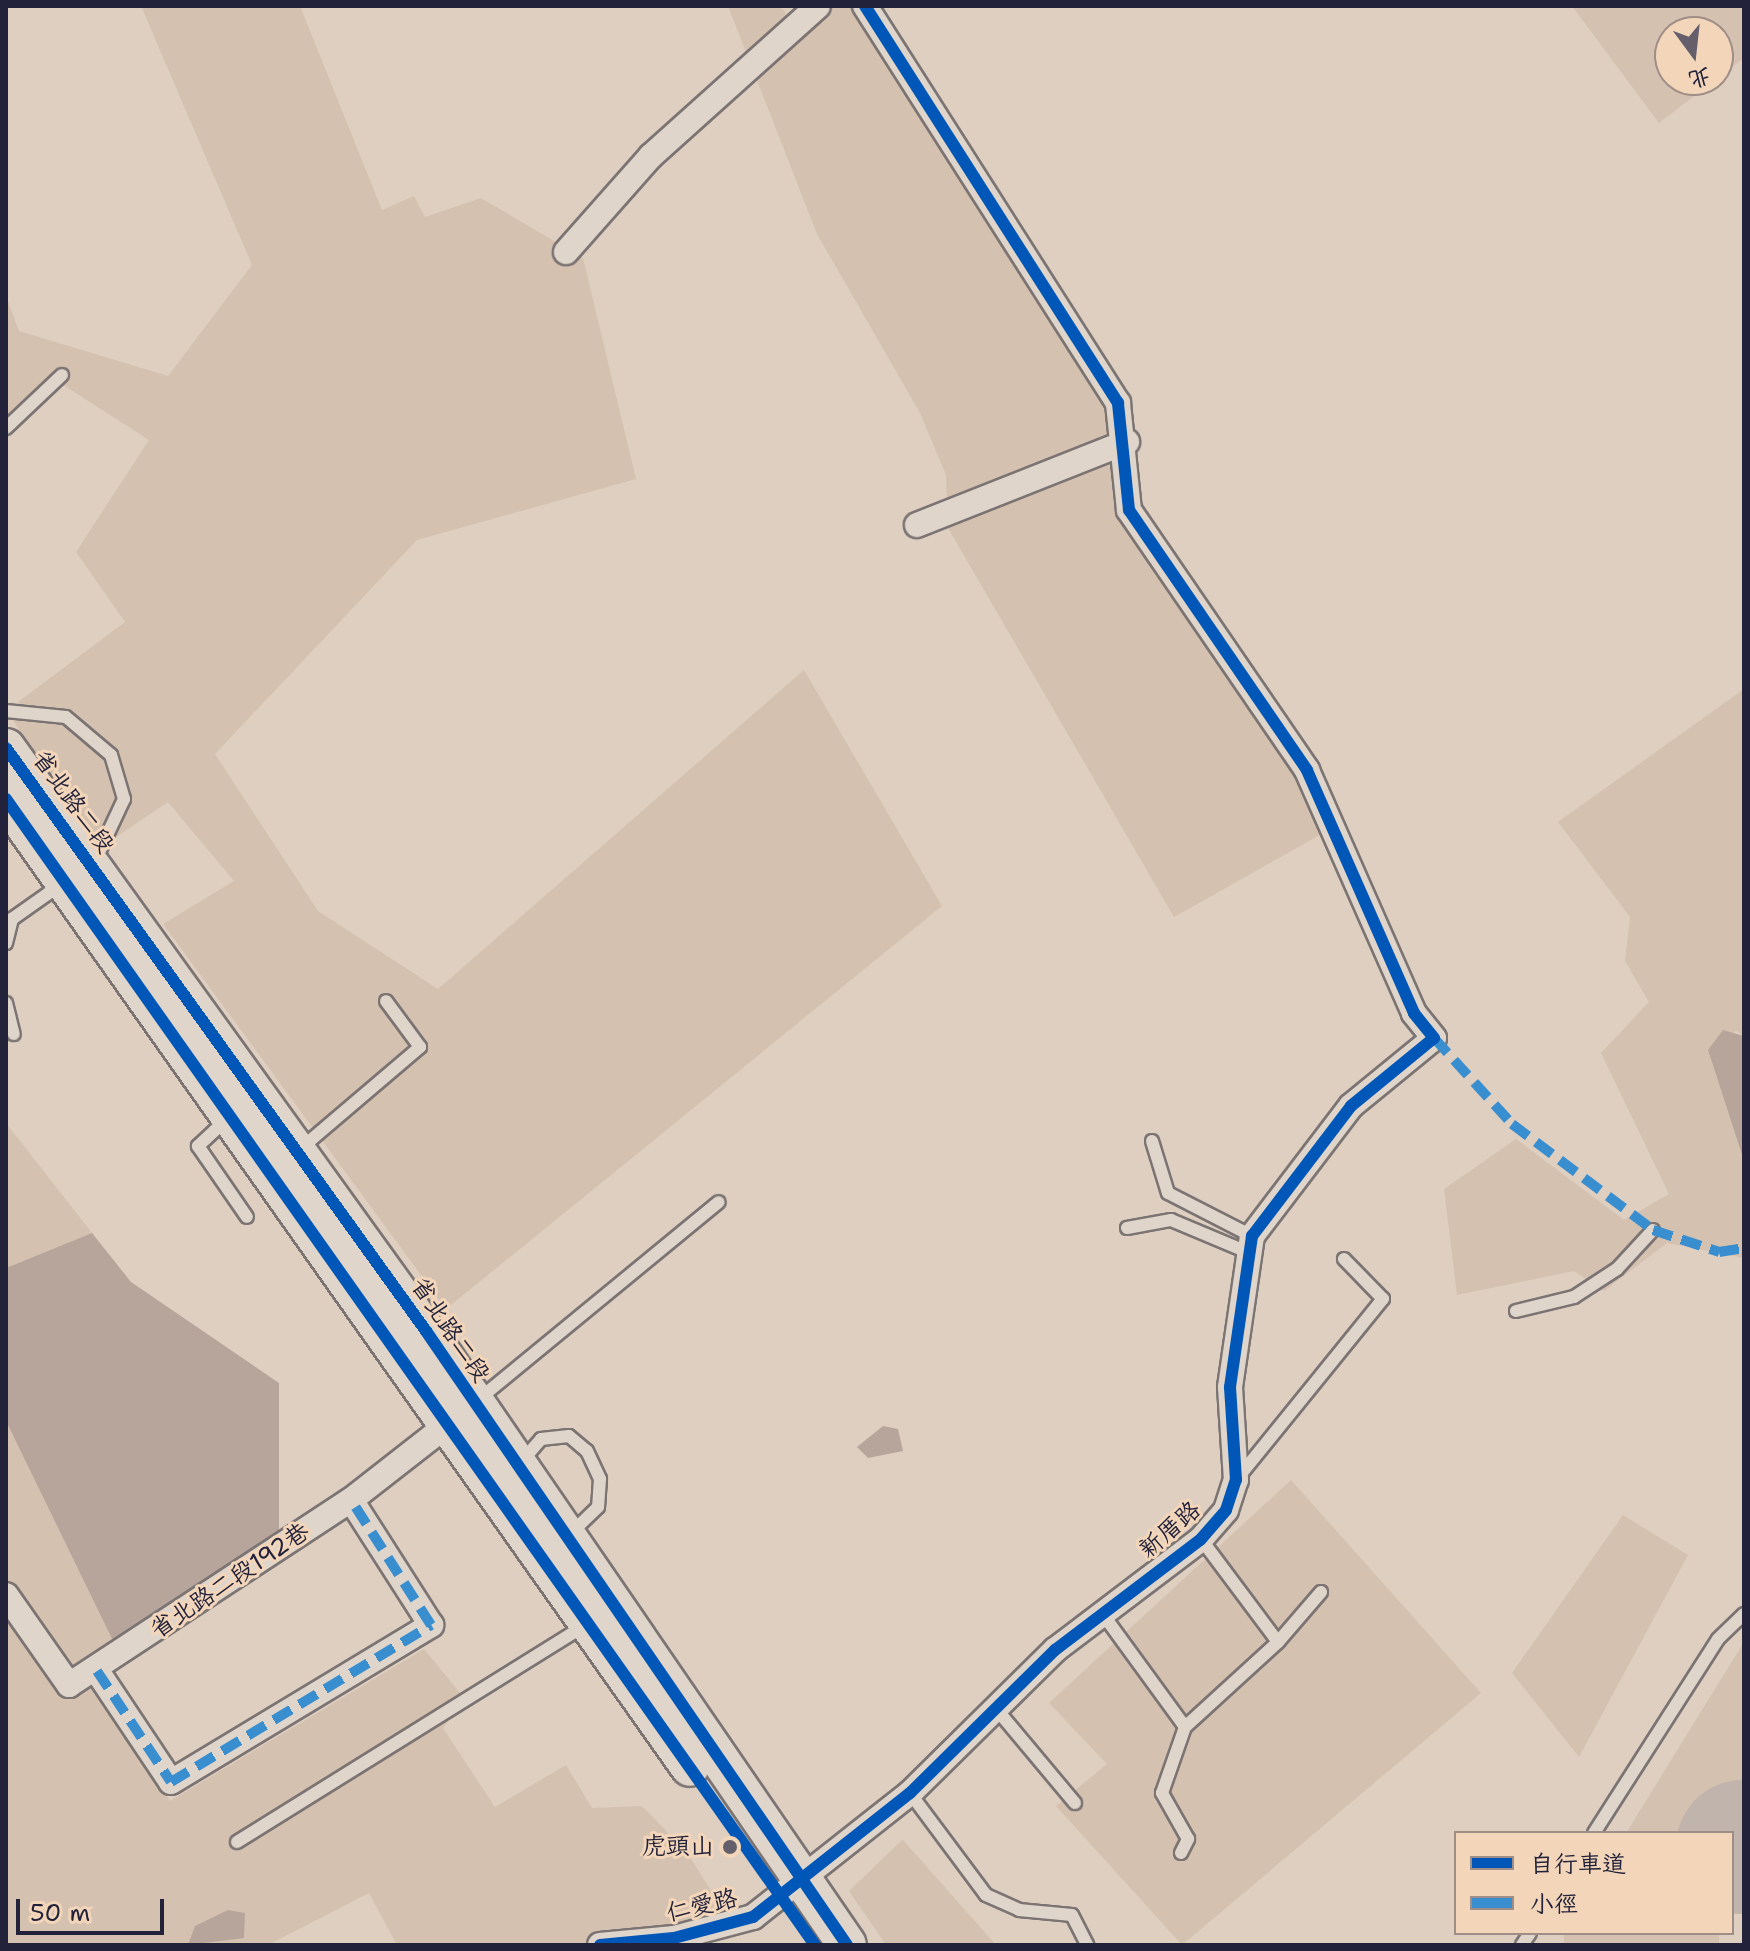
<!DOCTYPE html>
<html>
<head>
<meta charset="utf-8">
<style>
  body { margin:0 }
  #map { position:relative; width:1750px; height:1951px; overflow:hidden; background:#decfc1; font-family:"Shantell Sans","LXGW WenKai TC",sans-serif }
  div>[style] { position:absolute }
  .green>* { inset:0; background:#d5c1b0; transform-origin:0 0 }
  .water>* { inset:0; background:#b7a59b }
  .runway>* { height:134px; margin:-67px; padding:0 67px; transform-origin:67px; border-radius:67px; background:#c0b4ac }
  .roads { filter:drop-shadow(2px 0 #7b7473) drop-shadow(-2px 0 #7b7473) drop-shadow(0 2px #7b7473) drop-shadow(0 -2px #7b7473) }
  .lane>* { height:12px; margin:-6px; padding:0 6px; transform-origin:6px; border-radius:6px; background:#e0d5ca }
  .street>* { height:24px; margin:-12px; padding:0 12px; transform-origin:12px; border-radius:12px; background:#e0d5ca }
  .primary>* { height:38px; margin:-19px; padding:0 19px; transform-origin:19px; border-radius:19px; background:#e0d5ca }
  .quiet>* { height:10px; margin-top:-5px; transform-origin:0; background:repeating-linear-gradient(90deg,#398ed0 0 20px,transparent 0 30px) }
  .cycleway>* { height:12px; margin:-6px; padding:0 6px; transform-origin:6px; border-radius:6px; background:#0057b8 }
  .dots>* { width:22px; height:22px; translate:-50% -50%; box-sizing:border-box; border:4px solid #f3d6b9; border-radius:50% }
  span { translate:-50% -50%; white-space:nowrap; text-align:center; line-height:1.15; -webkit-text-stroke:6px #f3d6b9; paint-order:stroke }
  .street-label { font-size:24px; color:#22223b }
  .poi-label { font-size:24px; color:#22223b }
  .right { translate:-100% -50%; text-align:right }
  .frame { position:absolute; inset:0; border:8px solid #22223b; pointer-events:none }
  .legend { position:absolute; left:1454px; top:1831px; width:280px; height:104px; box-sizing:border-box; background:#f3d6b9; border:2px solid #9f8e87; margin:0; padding:10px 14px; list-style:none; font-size:24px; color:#22223b }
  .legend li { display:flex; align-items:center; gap:16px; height:40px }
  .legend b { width:40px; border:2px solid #9f8e87 }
  .north { position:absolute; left:1654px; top:16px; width:80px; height:80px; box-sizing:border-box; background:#f3d6b9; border:2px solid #9f8e87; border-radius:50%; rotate:165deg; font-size:22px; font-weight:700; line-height:32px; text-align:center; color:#22223b }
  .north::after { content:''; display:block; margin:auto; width:28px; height:36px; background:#645f6a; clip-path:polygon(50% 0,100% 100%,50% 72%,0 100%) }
  .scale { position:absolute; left:16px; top:1899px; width:148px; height:36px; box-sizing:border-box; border:4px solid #22223b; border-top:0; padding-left:10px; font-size:24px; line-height:28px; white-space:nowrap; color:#22223b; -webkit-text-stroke:6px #f3d6b9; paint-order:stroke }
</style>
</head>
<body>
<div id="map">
  <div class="green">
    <i style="clip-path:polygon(141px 6px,300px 6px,382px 210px,414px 196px,425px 217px,481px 198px,583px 258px,636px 479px,417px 540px,215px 754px,318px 911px,438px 989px,804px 670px,942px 906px,446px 1309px,163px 924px,234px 881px,168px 802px,103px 846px,6px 711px,125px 622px,76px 552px,149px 440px,54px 379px,6px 430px,6px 296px,19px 331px,168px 376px,252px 265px)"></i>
    <i style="clip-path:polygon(728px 6px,776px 6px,785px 11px,789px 36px,827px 6px,863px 6px,1120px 419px,1126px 498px,1334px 827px,1174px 917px,948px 528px,946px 475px,920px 413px,817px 234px)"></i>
    <i style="clip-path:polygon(1572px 6px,1744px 6px,1744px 58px,1718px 78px,1718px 32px,1670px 32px,1670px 80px,1715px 80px,1659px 123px)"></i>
    <i style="clip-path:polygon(1744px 689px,1744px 1036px,1736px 1031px,1708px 1050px,1744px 1161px,1744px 1258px,1667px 1243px,1604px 1291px,1574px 1271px,1457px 1295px,1444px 1189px,1516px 1139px,1624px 1220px,1669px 1194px,1601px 1053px,1649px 1002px,1625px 961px,1630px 917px,1558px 822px)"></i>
    <i style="clip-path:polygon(6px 1123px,92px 1233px,6px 1268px)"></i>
    <i style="clip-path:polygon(6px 1421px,114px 1643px,95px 1681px,170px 1801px,424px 1649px,465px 1699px,443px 1728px,495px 1807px,566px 1765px,592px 1808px,642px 1806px,686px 1851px,719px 1903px,691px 1924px,591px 1945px,397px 1945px,369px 1893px,268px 1945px,6px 1945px)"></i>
    <i style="clip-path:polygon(1291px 1480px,1481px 1693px,1182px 1945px,1056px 1806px,1107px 1764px,1049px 1703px)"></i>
    <i style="clip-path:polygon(1623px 1515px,1688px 1555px,1579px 1757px,1512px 1673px)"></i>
    <i style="clip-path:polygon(1744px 1642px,1744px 1798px,1721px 1833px,1626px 1833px)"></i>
    <i style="clip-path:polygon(902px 1840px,903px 1840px,996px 1945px,886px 1945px,849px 1891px)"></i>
    <i style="left:1564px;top:1933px;width:155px;height:14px"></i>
  </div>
  <div class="water">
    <i style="clip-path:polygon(1723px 1030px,1744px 1036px,1744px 1161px,1708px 1050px)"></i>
    <i style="clip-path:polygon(92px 1233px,131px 1282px,279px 1383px,279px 1530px,114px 1643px,6px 1421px,6px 1268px)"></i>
    <i style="clip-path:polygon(883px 1426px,898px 1429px,903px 1451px,868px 1458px,857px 1447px)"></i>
    <i style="clip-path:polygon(228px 1910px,245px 1913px,244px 1938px,188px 1945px,195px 1926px)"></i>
  </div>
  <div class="runway">
    <i style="left:1743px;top:1847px;width:1px"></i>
  </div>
  <div class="roads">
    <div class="lane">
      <i style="left:6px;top:428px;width:77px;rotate:-43.4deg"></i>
      <i style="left:6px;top:711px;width:60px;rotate:5.7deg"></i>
      <i style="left:66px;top:717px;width:59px;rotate:40.2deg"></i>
      <i style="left:111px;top:755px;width:46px;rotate:73.5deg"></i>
      <i style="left:124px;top:799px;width:71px;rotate:115.1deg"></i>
      <i style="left:6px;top:943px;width:25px;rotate:-76deg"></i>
      <i style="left:12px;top:919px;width:62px;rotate:-35.2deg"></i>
      <i style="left:6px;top:1003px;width:32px;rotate:76deg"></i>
      <i style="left:227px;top:1119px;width:40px;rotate:137deg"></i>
      <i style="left:198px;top:1146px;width:86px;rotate:55.4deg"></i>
      <i style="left:1152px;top:1141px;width:54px;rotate:72.9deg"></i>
      <i style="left:1168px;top:1193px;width:94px;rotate:27.1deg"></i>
      <i style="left:299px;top:1150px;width:159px;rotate:-40.4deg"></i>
      <i style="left:420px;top:1047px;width:57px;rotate:-126.5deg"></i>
      <i style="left:1127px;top:1228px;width:45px;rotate:-10.3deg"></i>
      <i style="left:1171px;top:1220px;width:86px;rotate:22.7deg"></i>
      <i style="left:1516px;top:1311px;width:60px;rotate:-13.6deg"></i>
      <i style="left:1574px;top:1297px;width:51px;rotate:-33.1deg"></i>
      <i style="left:1617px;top:1269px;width:53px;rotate:-47.3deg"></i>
      <i style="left:479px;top:1399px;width:310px;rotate:-39.4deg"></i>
      <i style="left:522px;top:1461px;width:29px;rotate:-49deg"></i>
      <i style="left:541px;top:1439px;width:28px;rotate:-6deg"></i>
      <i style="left:569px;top:1436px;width:23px;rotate:40deg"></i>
      <i style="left:587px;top:1451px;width:31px;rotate:65deg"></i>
      <i style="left:600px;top:1479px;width:28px;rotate:94deg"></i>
      <i style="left:598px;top:1507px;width:37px;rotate:136deg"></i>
      <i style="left:1237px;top:1479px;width:232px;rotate:-51deg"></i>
      <i style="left:1383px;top:1299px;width:56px;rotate:-134.3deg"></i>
      <i style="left:1102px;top:1613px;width:141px;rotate:53.9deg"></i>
      <i style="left:1185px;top:1727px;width:126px;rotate:-42.4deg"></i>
      <i style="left:1278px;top:1642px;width:129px;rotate:-126.8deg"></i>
      <i style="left:1278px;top:1642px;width:66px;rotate:-49.3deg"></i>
      <i style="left:998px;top:1711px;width:120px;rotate:50.1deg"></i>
      <i style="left:910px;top:1793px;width:127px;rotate:53.3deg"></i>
      <i style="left:986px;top:1895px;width:36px;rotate:24deg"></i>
      <i style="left:1019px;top:1910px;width:53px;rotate:5.4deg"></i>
      <i style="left:1072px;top:1915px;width:34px;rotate:63deg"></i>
      <i style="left:1594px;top:1833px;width:230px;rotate:-57.4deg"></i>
      <i style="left:1718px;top:1639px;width:36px;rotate:-44deg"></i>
      <i style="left:237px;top:1842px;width:411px;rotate:-31.9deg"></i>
      <i style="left:1181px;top:1853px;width:16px;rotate:-63deg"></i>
      <i style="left:1188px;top:1839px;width:53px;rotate:-119.5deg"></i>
      <i style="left:1162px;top:1793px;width:70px;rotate:-70.8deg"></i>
      <i style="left:1522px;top:1945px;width:14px;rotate:-56deg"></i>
    </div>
    <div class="street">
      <i style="left:566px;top:252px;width:128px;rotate:-48.5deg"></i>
      <i style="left:651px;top:156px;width:224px;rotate:-41.9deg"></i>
      <i style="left:917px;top:525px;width:226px;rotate:-21.6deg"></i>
      <i style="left:6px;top:1595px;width:110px;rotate:55deg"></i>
      <i style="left:69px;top:1685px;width:337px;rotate:-33.3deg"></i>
      <i style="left:351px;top:1500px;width:133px;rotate:-38deg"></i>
      <i style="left:97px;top:1671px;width:133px;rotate:56.3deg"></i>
      <i style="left:171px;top:1782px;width:304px;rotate:-31.1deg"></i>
      <i style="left:431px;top:1625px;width:148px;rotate:-122.6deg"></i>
      <i style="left:600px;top:1945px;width:74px;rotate:-5.4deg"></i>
      <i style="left:674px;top:1938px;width:82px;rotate:-14.9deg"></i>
      <i style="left:753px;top:1917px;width:200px;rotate:-38.3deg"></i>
      <i style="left:910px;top:1793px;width:204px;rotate:-44.6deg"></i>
      <i style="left:1055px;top:1650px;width:183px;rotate:-37.2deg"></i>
      <i style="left:1201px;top:1539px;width:38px;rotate:-49deg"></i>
      <i style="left:1226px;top:1510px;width:32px;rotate:-72deg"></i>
      <i style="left:1236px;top:1480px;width:93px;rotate:-93.7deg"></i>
      <i style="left:1230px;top:1387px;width:153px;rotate:-81.7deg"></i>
      <i style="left:1252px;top:1236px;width:163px;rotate:-52.7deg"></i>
      <i style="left:1351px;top:1106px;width:107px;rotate:-39.3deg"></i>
      <i style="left:1434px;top:1038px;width:32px;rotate:-129deg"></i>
      <i style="left:1414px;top:1013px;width:266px;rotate:-113.8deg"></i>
      <i style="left:1307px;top:770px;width:315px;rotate:-124.4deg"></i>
      <i style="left:1129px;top:510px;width:108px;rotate:-95.9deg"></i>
      <i style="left:1118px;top:403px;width:471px;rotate:-122.5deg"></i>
    </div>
    <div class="primary">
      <i style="left:6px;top:748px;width:719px;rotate:54.23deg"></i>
      <i style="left:426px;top:1331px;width:744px;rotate:55.56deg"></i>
      <i style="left:6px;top:799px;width:1185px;rotate:54.75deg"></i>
    </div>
  </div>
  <div class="quiet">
    <i style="left:1434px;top:1038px;width:116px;rotate:47.8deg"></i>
    <i style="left:1512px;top:1124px;width:176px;rotate:36.9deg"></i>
    <i style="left:1653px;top:1230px;width:70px;rotate:18.4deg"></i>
    <i style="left:1719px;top:1252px;width:25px;rotate:-9deg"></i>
    <i style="left:97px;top:1671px;width:133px;rotate:56.3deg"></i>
    <i style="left:171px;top:1782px;width:304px;rotate:-31.1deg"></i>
    <i style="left:431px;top:1625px;width:148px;rotate:-122.6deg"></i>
  </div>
  <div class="cycleway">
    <i style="left:6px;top:748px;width:719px;rotate:54.23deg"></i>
    <i style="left:426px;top:1331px;width:744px;rotate:55.56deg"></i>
    <i style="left:6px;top:799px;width:1403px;rotate:54.78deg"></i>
    <i style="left:600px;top:1945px;width:74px;rotate:-5.4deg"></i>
    <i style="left:674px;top:1938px;width:82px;rotate:-14.9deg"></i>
    <i style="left:753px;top:1917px;width:200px;rotate:-38.3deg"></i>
    <i style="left:910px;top:1793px;width:204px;rotate:-44.6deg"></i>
    <i style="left:1055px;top:1650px;width:183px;rotate:-37.2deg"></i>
    <i style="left:1201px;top:1539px;width:38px;rotate:-49deg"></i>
    <i style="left:1226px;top:1510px;width:32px;rotate:-72deg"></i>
    <i style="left:1236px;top:1480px;width:93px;rotate:-93.7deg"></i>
    <i style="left:1230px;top:1387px;width:153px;rotate:-81.7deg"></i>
    <i style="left:1252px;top:1236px;width:163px;rotate:-52.7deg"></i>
    <i style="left:1351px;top:1106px;width:107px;rotate:-39.3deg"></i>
    <i style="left:1434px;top:1038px;width:32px;rotate:-129deg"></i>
    <i style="left:1414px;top:1013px;width:266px;rotate:-113.8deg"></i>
    <i style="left:1307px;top:770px;width:315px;rotate:-124.4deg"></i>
    <i style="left:1129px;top:510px;width:108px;rotate:-95.9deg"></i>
    <i style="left:1118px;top:403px;width:471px;rotate:-122.5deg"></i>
  </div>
  <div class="dots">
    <i style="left:730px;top:1847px;background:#645f6a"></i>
  </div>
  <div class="street-label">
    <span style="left:73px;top:802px;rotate:54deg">省北路二段</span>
    <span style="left:450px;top:1330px;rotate:56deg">省北路二段</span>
    <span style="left:1170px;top:1530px;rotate:-41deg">新厝路</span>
    <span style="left:230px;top:1581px;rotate:-34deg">省北路二段192巷</span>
    <span style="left:702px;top:1906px;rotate:-13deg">仁愛路</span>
  </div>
  <div class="poi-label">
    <span class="right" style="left:714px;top:1847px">虎頭山</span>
  </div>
  <div class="frame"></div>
  <ul class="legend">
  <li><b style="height:10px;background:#0057b8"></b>自行車道</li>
  <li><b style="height:10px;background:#398ed0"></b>小徑</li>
  </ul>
  <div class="north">北</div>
  <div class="scale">50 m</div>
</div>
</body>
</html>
